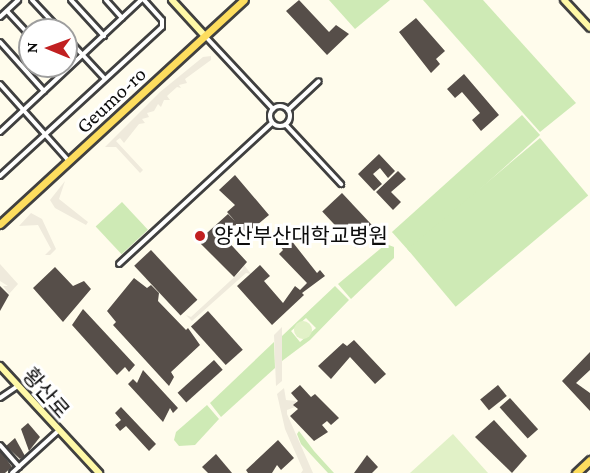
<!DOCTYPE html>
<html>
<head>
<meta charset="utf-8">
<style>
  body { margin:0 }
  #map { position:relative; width:590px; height:473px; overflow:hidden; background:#fffcec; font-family:"Crimson Pro","Noto Sans KR",serif }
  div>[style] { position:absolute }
  .green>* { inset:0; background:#ceeab5; transform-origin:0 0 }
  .pitch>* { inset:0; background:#e1f1c7 }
  .round { border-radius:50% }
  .plaza>* { inset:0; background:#efeadc }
  .building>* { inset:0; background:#564e49; transform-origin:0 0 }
  .roads { filter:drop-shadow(2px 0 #404040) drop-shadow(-2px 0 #404040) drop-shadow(0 2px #404040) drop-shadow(0 -2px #404040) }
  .street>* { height:4px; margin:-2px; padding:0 2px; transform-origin:2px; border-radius:2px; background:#fff }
  .street>.ring { margin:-2px; padding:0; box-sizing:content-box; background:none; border:4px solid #fff; border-radius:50% }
  .secondary>* { height:6px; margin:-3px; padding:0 3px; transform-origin:3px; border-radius:3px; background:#fff9a7 }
  .primary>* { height:7px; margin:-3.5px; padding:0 3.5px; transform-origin:3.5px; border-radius:3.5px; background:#fddd5e }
  .dots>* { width:16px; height:16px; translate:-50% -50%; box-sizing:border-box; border:3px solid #fff; border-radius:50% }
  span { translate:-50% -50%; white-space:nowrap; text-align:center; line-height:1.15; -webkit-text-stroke:6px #fff; paint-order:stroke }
  .street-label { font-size:21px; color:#0d0d0d }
  .poi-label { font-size:21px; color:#0d0d0d }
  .left { translate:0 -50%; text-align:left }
  .north { position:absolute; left:18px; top:18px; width:60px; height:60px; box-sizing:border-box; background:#fff; border:2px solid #9e9e9e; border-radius:50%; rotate:271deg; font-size:16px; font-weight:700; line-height:24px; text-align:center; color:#0d0d0d }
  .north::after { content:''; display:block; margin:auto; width:21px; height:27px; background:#c12021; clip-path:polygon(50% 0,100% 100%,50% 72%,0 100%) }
</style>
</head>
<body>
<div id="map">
  <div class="green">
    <i style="clip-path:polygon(329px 0,390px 0,355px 29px)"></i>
    <i style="clip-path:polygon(423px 0,483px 0,576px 103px,540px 132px)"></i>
    <i style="left:522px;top:115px;width:27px;height:175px;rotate:48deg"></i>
    <i style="left:540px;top:138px;width:75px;height:173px;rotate:50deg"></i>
    <i style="left:122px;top:202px;width:38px;height:36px;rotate:47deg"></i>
    <i style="clip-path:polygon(386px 244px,394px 247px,394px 258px,351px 299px,338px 284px)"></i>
    <i style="clip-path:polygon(evenodd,335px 286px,349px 300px,310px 340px,282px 361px,282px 336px,335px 286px,306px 318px,316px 328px,300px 342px,291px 331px,306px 318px)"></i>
    <i style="clip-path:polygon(274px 342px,275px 368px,221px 417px,210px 403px)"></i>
    <i style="clip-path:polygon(207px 405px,219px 419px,195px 445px,179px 446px,174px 440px,176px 432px)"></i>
    <i style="clip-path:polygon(299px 431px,314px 451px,334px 473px,328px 473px,301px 444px,297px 434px)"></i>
  </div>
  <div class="pitch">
    <i class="round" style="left:294px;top:321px;width:18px;height:18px"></i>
    <i style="clip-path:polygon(453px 434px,488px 473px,410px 473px)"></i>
  </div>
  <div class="plaza">
    <i style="clip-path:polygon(211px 56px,211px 60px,185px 79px,187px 83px,179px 85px,181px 88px,177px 87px,167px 96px,170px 100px,164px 100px,161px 107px,158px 104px,154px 111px,147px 113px,149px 117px,142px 119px,145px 123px,139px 124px,124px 143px,120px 138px,116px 141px,143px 170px,140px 173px,116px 147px,105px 147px,160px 92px,203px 57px)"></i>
    <i style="clip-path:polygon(65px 181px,59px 199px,88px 222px,86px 225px,55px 208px,50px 200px)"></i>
    <i style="clip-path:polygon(31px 213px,42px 219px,56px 249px,50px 255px,45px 255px,51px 249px,38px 225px,19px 226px)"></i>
    <i style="clip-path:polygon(0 264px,18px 284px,9px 294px,3px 286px,8px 286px,0 281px)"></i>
    <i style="clip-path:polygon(244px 265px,251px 274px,246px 273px,192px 321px,186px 315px,191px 317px,242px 270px)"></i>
    <i style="clip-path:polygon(282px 327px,282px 381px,276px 386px,274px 335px)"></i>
    <i style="clip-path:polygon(284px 388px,286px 400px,296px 401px,295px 407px,287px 410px,287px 414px,313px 473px,301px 473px,303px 470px,285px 429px,277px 394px)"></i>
  </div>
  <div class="building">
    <i style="clip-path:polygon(299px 0,329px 32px,336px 25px,349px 34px,327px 55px,286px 11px)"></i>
    <i style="clip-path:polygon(416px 18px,445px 51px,436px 59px,440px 64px,431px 73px,399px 32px)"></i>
    <i style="clip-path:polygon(464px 74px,499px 115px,481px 131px,472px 120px,480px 113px,462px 92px,455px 98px,447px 89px)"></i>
    <i style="clip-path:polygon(379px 154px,395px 171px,388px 178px,380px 168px,373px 174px,382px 184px,374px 191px,358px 174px)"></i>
    <i style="clip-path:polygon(398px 171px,406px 179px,391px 192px,401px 202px,393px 210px,376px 192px)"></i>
    <i style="clip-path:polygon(235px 175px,269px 215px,246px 234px,237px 224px,223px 236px,247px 262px,234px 277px,198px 241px,228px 214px,235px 221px,227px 212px,235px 205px,219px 190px)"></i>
    <i style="left:342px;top:193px;width:49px;height:27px;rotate:47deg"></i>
    <i style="clip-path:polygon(287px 235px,317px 273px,320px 270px,325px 276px,302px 293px,304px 295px,272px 325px,237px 286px,260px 265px,270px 276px,264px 281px,283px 303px,295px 286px,300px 290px,307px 283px,279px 254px,283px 250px,278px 243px)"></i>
    <i style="left:151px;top:250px;width:68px;height:23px;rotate:47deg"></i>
    <i style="clip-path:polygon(55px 267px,73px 286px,84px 281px,91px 289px,63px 322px,33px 288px)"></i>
    <i style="clip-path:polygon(134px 278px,147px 288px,151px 285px,159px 293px,158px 301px,186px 330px,188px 328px,200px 345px,171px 372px,174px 377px,169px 386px,113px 325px,116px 322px,107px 311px)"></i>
    <i style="clip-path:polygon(0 286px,9px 295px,0 311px)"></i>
    <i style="clip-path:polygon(83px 309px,135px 365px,129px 372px,125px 367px,117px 375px,72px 325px)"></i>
    <i style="left:208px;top:311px;width:52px;height:23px;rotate:48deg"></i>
    <i style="clip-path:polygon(354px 340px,386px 374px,375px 384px,350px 357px,331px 379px,318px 366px,343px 343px,347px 346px)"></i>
    <i style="clip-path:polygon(590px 352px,590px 370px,576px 383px,590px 393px,590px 411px,562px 381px)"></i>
    <i style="left:214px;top:360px;width:13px;height:49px;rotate:48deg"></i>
    <i style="clip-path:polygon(143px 370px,178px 408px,173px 413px,170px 408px,163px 422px,128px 384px,133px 379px,137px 383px)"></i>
    <i style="clip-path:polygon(300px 385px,311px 397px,315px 394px,339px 418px,331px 425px,327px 421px,322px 425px,328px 432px,314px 441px,290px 416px,298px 409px,293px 405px,298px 401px,291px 393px)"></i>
    <i style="left:498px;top:385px;width:14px;height:23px;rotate:51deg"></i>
    <i style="left:510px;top:398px;width:42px;height:14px;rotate:48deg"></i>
    <i style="clip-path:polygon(121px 407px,156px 444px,149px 451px,126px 426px,120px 431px,115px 425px,121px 420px,115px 413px)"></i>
    <i style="clip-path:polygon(494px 420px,527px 456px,512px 473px,475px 437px)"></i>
    <i style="clip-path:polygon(28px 423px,40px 437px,29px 451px,21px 429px)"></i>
    <i style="clip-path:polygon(15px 438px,25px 456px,20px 459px,6px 446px)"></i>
    <i style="clip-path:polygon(278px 440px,294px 458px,281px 470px,277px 465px,272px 473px,248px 473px,246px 470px)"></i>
    <i style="clip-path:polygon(0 450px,12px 467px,5px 473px,0 473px)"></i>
    <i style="clip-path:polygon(216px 454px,232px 473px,208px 473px,202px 467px)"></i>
    <i style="clip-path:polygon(367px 455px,378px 467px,372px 473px,354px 473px)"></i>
  </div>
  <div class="roads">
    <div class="street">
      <i style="left:32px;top:0;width:41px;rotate:47deg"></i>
      <i style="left:71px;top:0;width:49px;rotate:47.5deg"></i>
      <i style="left:106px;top:0;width:24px;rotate:48deg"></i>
      <i style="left:7px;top:11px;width:34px;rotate:47deg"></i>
      <i style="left:0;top:17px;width:25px;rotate:-43deg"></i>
      <i style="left:205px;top:36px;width:100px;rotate:47deg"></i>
      <i style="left:66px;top:37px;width:57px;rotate:47.1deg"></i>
      <i style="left:0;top:42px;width:66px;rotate:48.1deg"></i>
      <i style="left:57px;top:66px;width:8px;rotate:45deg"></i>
      <i style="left:0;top:84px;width:102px;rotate:48.2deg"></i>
      <i class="ring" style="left:270px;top:106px;width:16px;height:16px"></i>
      <i style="left:288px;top:110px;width:42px;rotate:-43.1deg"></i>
      <i style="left:286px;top:125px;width:81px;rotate:47deg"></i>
      <i style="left:0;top:132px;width:193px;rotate:-43.1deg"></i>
      <i style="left:0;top:176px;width:220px;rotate:-42.6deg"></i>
      <i style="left:162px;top:27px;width:7px;rotate:-90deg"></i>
      <i style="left:162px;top:20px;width:27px;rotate:-132deg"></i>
      <i style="left:119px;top:264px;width:208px;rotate:-42.7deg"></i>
      <i style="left:0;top:398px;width:22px;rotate:-34deg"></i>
      <i style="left:0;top:445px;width:29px;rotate:49deg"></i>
      <i style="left:12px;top:473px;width:62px;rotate:-42.4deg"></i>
    </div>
    <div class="secondary">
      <i style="left:172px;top:0;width:49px;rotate:47.5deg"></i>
      <i style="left:564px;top:0;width:38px;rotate:47deg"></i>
      <i style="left:0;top:366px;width:146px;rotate:47.2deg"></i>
    </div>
    <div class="primary">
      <i style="left:0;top:224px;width:331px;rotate:-42.6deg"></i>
      <i style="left:576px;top:473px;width:19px;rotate:-43deg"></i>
    </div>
  </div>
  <div class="dots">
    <i style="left:200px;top:236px;background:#c12021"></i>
  </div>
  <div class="street-label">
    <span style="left:111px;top:100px;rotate:-43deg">Geumo-ro</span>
    <span style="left:46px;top:393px;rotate:49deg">황산로</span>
  </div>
  <div class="poi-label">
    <span class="left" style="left:214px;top:236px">양산부산대학교병원</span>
  </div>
  <div class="north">N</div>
</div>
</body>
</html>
